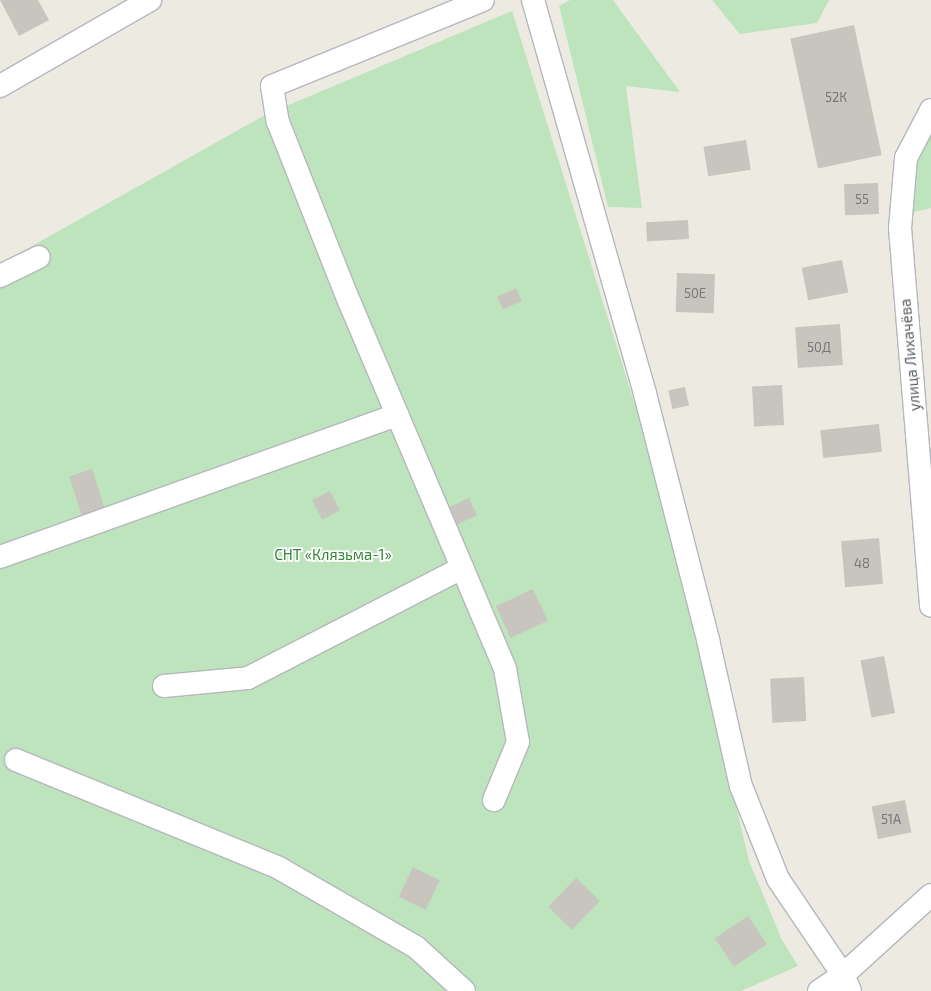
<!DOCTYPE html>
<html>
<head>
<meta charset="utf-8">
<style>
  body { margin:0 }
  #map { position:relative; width:931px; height:991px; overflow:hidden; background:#edeae1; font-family:"Exo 2",sans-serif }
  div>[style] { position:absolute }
  .green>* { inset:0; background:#bee4bd }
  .building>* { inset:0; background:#c8c4be; transform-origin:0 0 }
  .roads { filter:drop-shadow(1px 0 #b4b7bc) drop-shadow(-1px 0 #b4b7bc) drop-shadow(0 1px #b4b7bc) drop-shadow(0 -1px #b4b7bc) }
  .minor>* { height:22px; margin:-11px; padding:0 11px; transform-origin:11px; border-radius:11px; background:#fff }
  span { translate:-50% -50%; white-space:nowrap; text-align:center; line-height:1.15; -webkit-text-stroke:3.5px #fff; paint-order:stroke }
  .number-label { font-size:13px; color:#767779 }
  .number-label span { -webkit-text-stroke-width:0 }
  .street-label { font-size:15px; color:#5a5d62 }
  .park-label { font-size:15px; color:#36853a }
</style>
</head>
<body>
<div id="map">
  <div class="green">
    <i style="clip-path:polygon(570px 0,613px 0,680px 92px,626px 86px,642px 208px,608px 207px,559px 6px)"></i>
    <i style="clip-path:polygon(712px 0,829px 0,817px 23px,740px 34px)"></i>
    <i style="clip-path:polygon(512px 11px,661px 488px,749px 861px,782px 940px,798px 966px,741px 991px,0 991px,0 264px,265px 115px)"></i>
    <i style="clip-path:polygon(931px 132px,931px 208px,906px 214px,915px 153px)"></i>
  </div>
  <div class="building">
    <i style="clip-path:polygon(0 0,38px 0,49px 20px,19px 36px)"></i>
    <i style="left:854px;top:25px;width:133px;height:65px;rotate:78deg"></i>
    <i style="left:746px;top:140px;width:30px;height:43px;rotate:81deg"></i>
    <i style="left:878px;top:183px;width:31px;height:34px;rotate:88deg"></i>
    <i style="left:688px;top:220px;width:19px;height:42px;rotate:87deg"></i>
    <i style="left:842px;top:260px;width:33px;height:41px;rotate:79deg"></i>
    <i style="left:677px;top:273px;width:38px;height:39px;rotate:2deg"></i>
    <i style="left:516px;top:288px;width:14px;height:21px;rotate:65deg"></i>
    <i style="left:840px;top:324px;width:41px;height:45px;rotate:86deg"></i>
    <i style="left:782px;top:385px;width:40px;height:30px;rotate:87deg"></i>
    <i style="left:685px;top:387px;width:19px;height:17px;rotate:78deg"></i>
    <i style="left:879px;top:424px;width:28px;height:59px;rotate:84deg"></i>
    <i style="left:92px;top:469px;width:45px;height:24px;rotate:72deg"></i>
    <i style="left:330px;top:491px;width:22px;height:20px;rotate:63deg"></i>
    <i style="left:469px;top:498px;width:19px;height:22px;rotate:65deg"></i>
    <i style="left:879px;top:538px;width:46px;height:38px;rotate:85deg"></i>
    <i style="left:533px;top:589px;width:35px;height:41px;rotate:65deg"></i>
    <i style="left:884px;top:656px;width:58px;height:24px;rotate:79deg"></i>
    <i style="left:804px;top:677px;width:44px;height:34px;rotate:87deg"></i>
    <i style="left:905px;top:800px;width:33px;height:34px;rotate:79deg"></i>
    <i style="left:413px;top:867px;width:30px;height:33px;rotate:26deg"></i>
    <i style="left:576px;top:878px;width:33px;height:40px;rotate:44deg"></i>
    <i style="left:748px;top:916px;width:34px;height:40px;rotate:56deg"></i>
  </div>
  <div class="roads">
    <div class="minor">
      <i style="left:483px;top:0;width:228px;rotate:157.8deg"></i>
      <i style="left:272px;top:86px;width:36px;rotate:81deg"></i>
      <i style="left:278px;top:122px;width:193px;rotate:68.4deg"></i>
      <i style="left:349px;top:301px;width:400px;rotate:67deg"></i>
      <i style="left:505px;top:669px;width:74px;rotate:79.9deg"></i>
      <i style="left:518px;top:742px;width:63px;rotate:112.5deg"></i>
      <i style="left:533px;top:0;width:410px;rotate:74.1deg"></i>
      <i style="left:645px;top:394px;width:254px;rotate:75.6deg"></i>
      <i style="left:708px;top:640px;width:150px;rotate:77.3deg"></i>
      <i style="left:741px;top:786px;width:100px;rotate:68.3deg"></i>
      <i style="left:778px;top:879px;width:116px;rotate:55.9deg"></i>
      <i style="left:843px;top:975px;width:17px;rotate:66deg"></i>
      <i style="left:0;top:86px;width:173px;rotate:-29.8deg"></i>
      <i style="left:931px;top:110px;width:54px;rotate:117.5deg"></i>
      <i style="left:906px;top:158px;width:70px;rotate:94.9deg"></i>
      <i style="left:900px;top:228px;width:379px;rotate:85.3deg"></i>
      <i style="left:0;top:276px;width:43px;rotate:-26deg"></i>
      <i style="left:0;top:557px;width:422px;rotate:-19.7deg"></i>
      <i style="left:164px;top:686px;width:84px;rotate:-5.4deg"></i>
      <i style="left:248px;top:678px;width:241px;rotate:-27.2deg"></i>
      <i style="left:16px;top:760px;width:284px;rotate:22.3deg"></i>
      <i style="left:279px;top:868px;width:158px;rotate:30deg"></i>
      <i style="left:416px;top:947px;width:65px;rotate:42.5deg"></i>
      <i style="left:819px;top:991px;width:29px;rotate:-34deg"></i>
      <i style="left:843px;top:975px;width:119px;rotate:-42.3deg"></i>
    </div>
  </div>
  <div class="number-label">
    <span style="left:836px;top:97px">52К</span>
    <span style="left:862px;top:199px">55</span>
    <span style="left:695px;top:293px">50Е</span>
    <span style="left:819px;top:347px">50Д</span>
    <span style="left:862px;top:563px">48</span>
    <span style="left:891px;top:819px">51А</span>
  </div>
  <div class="street-label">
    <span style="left:910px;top:355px;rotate:-95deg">улица Лихачёва</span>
  </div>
  <div class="park-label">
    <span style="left:333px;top:555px">СНТ «Клязьма-1»</span>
  </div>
</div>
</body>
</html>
